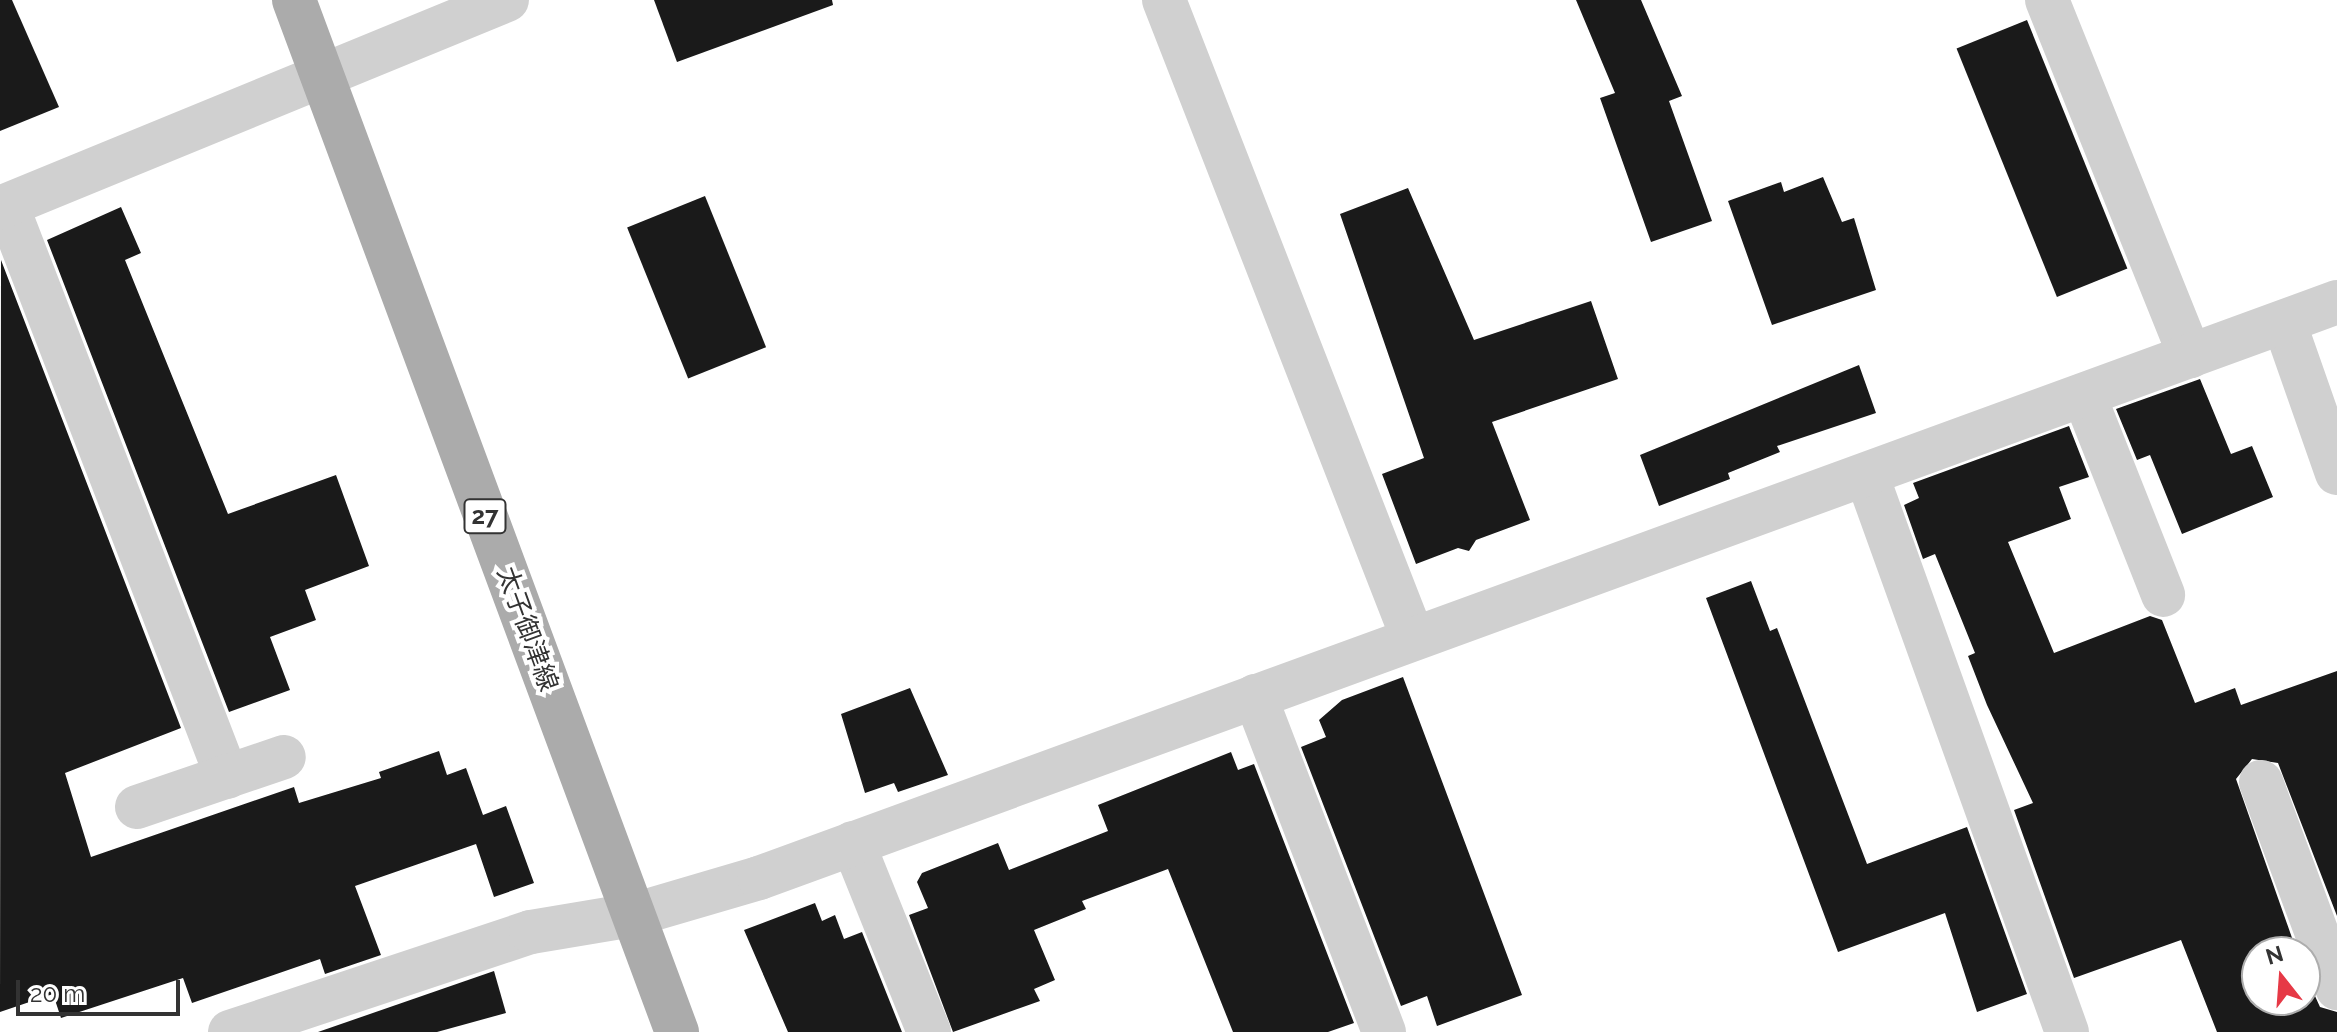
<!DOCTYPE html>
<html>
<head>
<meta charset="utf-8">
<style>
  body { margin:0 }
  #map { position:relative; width:2337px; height:1032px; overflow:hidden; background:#fff; font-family:Raleway,"Noto Sans JP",sans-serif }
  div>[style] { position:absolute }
  .building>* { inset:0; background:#1a1a1a; transform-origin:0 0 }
  .minor>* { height:44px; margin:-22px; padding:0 22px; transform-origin:22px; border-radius:22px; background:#d0d0d0 }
  .major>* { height:44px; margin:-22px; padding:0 22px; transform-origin:22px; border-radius:22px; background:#ababab }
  span { translate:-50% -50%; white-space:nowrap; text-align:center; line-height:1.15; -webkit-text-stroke:8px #fff; paint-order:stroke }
  .shield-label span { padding:2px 6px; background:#fff; border:2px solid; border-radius:6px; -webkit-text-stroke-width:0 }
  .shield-label { font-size:24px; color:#333; font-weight:700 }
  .street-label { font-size:26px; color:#333 }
  .north { position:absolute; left:2241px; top:936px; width:80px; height:80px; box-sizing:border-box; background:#fff; border:2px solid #adadad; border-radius:50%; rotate:343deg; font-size:22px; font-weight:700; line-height:32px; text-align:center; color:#333 }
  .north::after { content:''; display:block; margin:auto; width:28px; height:36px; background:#e63946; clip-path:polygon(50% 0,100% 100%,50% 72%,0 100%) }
  .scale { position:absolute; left:16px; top:980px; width:164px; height:36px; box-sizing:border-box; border:4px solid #333; border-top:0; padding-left:10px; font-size:24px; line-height:28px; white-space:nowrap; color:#333; -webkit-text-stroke:6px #fff; paint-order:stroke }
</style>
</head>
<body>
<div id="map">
  <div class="building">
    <i style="clip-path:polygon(0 0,12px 0,59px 107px,0 131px)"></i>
    <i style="clip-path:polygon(654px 0,832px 0,833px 5px,677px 62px)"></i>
    <i style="clip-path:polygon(1576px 0,1641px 0,1682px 96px,1669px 101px,1712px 221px,1651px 242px,1600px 98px,1615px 93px)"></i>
    <i style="left:2027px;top:20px;width:268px;height:76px;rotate:68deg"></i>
    <i style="clip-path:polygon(1823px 177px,1842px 222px,1854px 218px,1876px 290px,1772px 325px,1728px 201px,1781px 182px,1784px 192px)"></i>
    <i style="clip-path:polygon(1408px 188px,1474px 340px,1591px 301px,1618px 379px,1492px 422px,1530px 520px,1476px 540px,1469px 551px,1458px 548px,1416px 564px,1382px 474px,1424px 458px,1340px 214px)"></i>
    <i style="left:705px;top:196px;width:163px;height:84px;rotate:68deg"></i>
    <i style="clip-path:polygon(121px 207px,141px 253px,125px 260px,228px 514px,336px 475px,369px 566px,305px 590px,316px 620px,270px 637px,290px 690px,229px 712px,47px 240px)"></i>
    <i style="clip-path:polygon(1px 260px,181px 728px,65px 773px,91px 857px,294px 787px,299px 803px,381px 778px,379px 772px,439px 751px,447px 775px,466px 768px,483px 815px,506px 806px,534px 883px,494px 897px,476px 844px,355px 886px,381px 955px,325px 974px,320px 959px,192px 1003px,183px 978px,61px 1018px,53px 994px,0 1012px)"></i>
    <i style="clip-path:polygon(1859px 365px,1876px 413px,1777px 446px,1780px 452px,1728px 473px,1730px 479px,1659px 506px,1640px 455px)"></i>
    <i style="clip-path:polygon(2200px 379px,2231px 454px,2252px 446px,2273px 497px,2182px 534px,2150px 455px,2137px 460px,2116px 409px)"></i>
    <i style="clip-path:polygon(2069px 426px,2089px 477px,2059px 487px,2071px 519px,2008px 542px,2054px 653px,2150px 616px,2162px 620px,2195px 703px,2235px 688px,2241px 705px,2337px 671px,2337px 916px,2278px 763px,2252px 759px,2236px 779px,2297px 952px,2257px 952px,2257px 1000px,2305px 1000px,2305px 974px,2320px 1007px,2337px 1012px,2337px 1032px,2217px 1032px,2181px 940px,2074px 978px,2014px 810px,2033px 803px,1987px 705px,1968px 656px,1975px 653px,1935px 554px,1923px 559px,1904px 505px,1919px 498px,1913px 483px)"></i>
    <i style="clip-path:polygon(1751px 581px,1770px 631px,1777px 628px,1867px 864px,1967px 827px,2027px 994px,1977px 1012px,1945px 913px,1838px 952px,1706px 598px)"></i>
    <i style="clip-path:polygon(1403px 677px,1522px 995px,1437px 1026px,1427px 996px,1401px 1006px,1301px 747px,1326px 737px,1319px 720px,1342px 700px)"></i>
    <i style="clip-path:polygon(910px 688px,948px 775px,898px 792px,894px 783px,865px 793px,841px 714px)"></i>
    <i style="clip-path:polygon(1231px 752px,1238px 770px,1254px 764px,1354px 1023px,1328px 1032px,1233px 1032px,1168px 869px,1082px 901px,1086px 909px,1034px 930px,1055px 980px,1034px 989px,1040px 1001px,953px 1032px,909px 915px,928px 908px,917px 882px,922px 873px,998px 843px,1009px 870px,1108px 831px,1098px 805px)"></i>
    <i style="clip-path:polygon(815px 903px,822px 921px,835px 915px,844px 939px,862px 932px,902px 1032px,788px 1032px,744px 930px)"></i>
    <i style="clip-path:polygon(494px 971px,506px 1013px,437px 1032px,318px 1032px)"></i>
  </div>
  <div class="minor">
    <i style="left:1164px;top:0;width:683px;rotate:68.7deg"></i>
    <i style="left:2047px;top:0;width:384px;rotate:68.1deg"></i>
    <i style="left:7px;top:206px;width:612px;rotate:68.93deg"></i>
    <i style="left:0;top:208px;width:548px;rotate:-22.31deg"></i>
    <i style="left:2284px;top:322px;width:160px;rotate:70.7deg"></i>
    <i style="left:2084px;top:395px;width:215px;rotate:68.4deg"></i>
    <i style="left:1867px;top:476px;width:591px;rotate:70.22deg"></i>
    <i style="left:1255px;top:696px;width:360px;rotate:69deg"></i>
    <i style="left:2261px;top:782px;width:220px;rotate:69.7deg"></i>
    <i style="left:137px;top:807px;width:155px;rotate:-18.8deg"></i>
    <i style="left:853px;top:843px;width:204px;rotate:68.1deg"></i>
    <i style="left:230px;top:1032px;width:317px;rotate:-18.4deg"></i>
    <i style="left:531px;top:932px;width:103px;rotate:-9.5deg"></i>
    <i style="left:633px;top:915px;width:131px;rotate:-16.4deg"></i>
    <i style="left:759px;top:878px;width:1680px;rotate:-20.05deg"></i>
  </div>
  <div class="major">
    <i style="left:294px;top:0;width:1101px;rotate:69.64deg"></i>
  </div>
  <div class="shield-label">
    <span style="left:485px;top:516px">27</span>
  </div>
  <div class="street-label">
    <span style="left:527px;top:629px;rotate:70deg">太子御津線</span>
  </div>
  <div class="north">N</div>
  <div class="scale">20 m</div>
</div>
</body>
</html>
